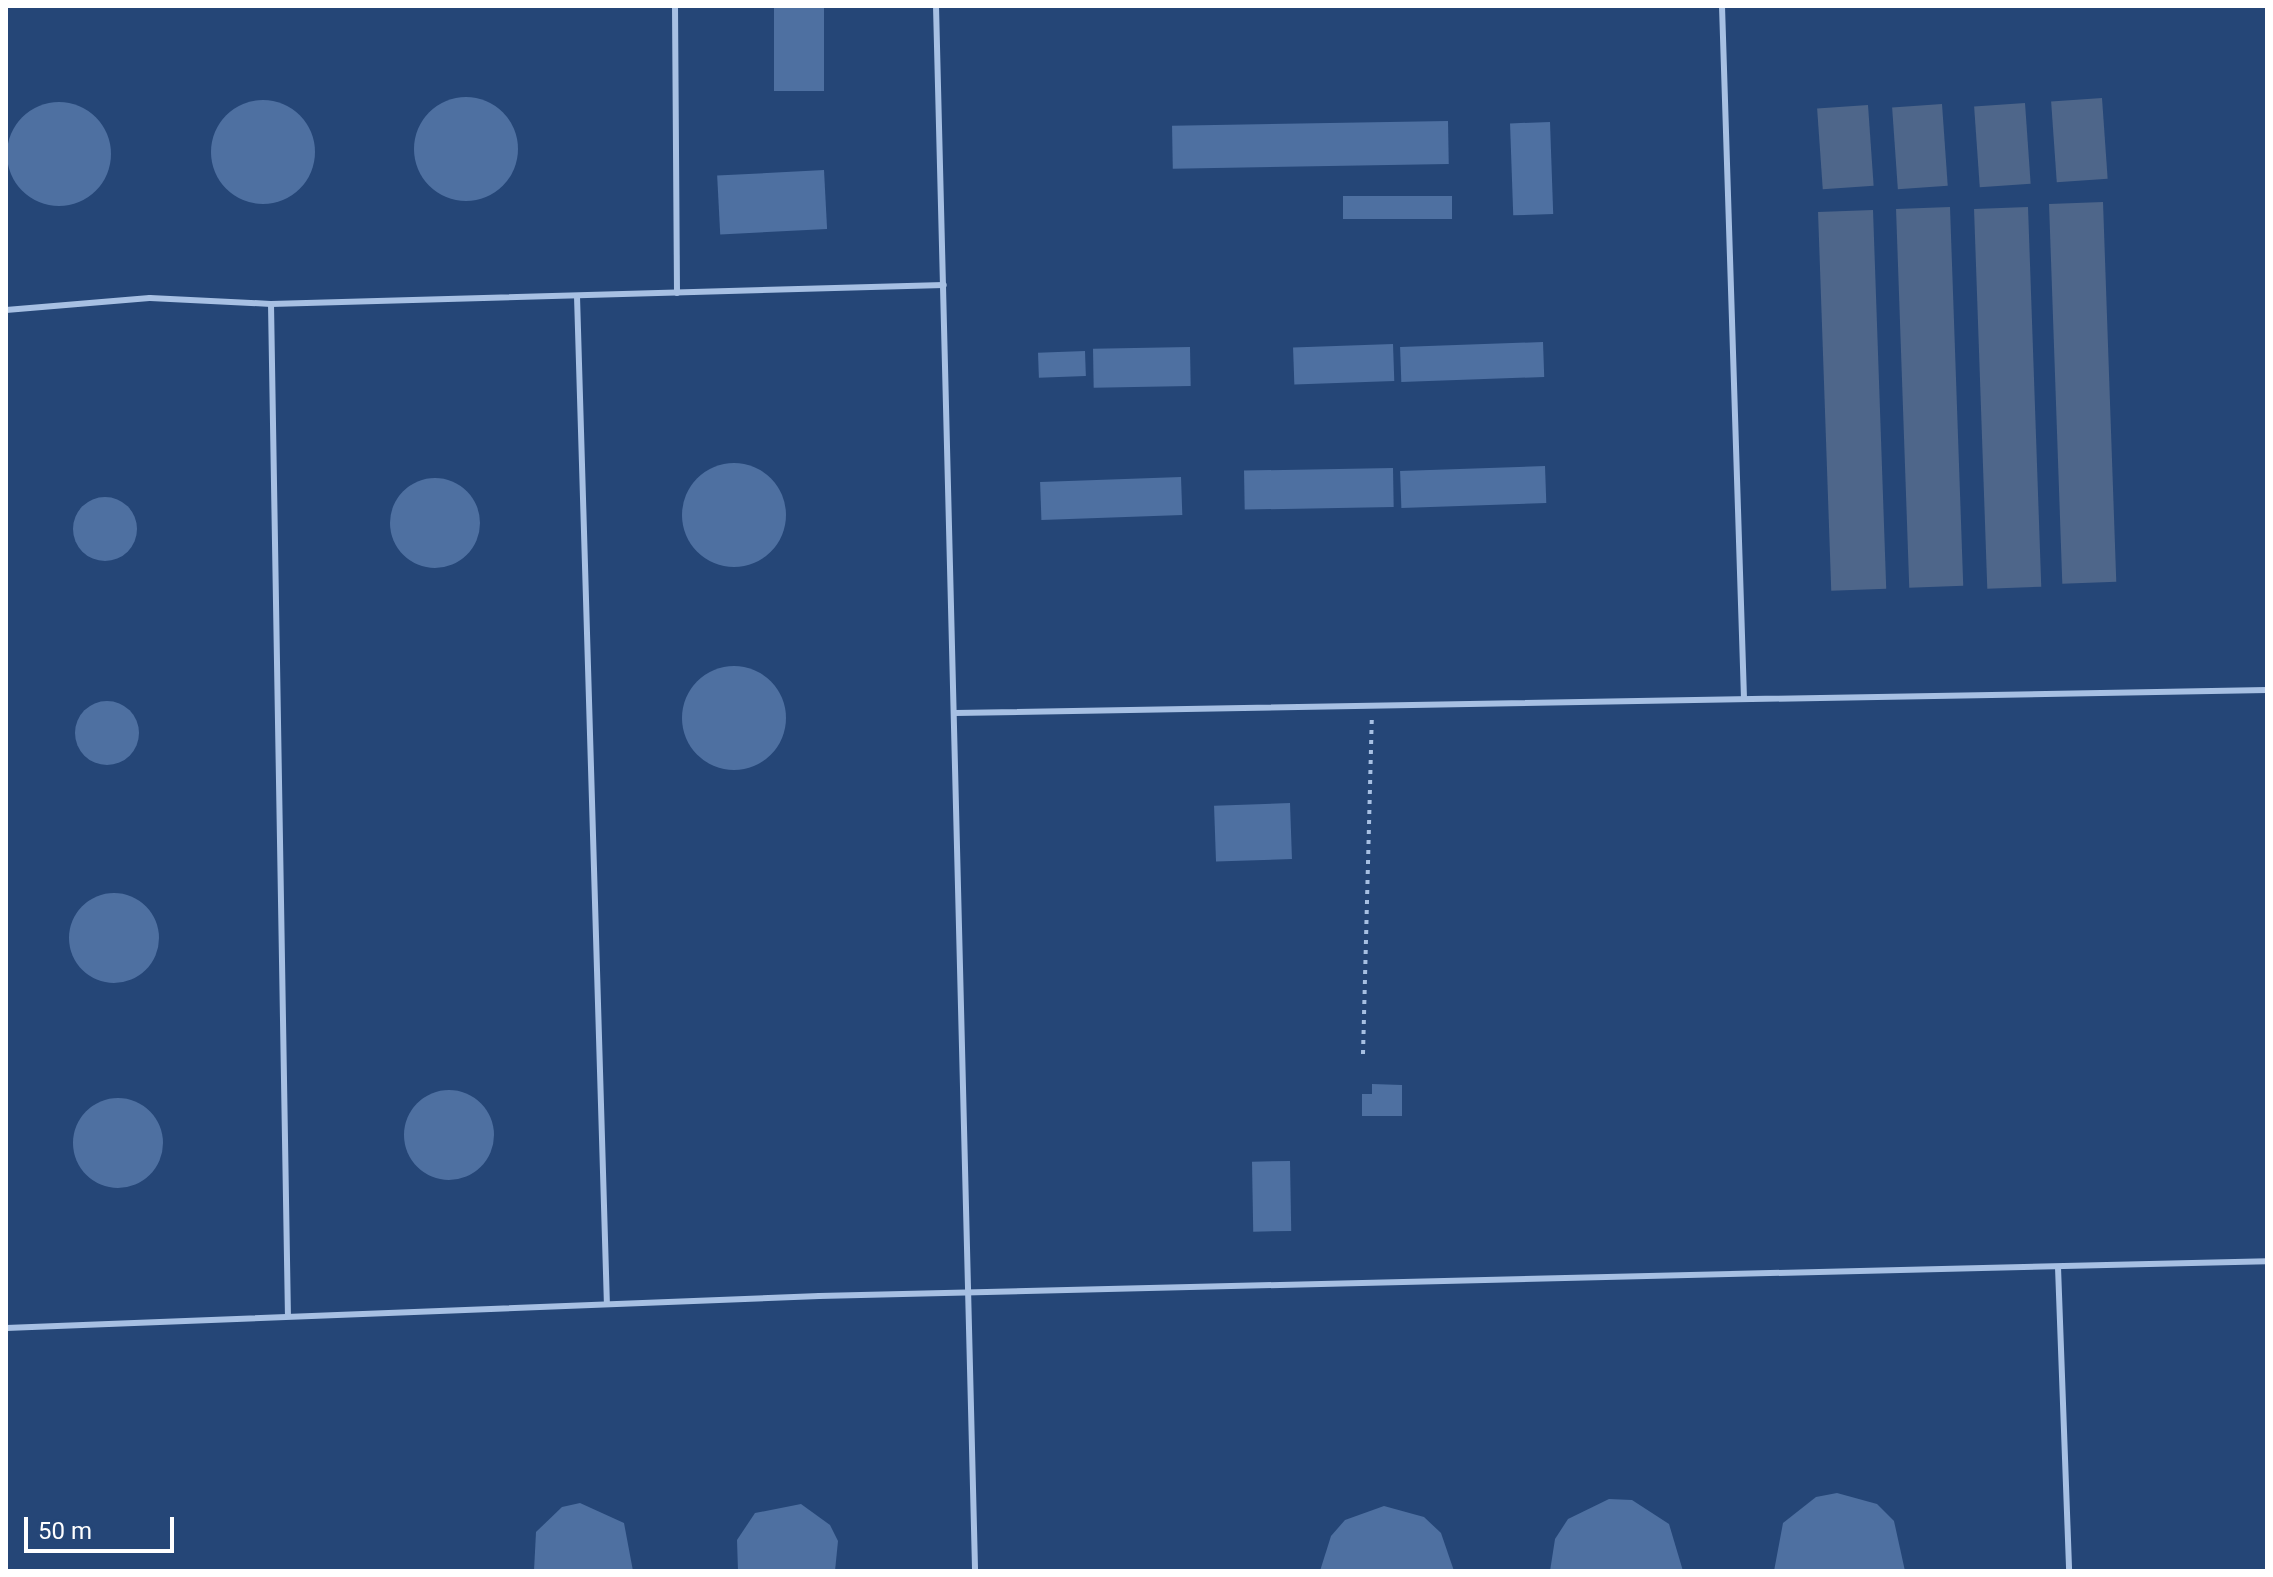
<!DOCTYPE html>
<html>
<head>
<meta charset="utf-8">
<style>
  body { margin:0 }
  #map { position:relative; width:2273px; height:1577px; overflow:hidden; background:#254677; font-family:Roboto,sans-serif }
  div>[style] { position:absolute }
  .water>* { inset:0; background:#4e668a; transform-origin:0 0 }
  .building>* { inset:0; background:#4e70a1; transform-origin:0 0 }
  .round { border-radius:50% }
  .path>* { height:4px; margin-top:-2px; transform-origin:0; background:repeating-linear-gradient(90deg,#a7c0e3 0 4px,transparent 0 10px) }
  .service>* { height:6px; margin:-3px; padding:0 3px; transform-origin:3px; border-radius:3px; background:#a7c0e3 }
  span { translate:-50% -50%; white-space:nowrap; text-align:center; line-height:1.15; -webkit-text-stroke:8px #254677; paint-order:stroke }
  .frame { position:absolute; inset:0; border:8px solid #fff; pointer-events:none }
  .scale { position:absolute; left:24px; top:1517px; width:150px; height:36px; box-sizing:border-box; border:4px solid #fff; border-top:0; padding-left:10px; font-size:24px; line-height:28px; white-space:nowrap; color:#fff; -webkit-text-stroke:6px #254677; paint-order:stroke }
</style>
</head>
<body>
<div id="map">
  <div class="water">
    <i style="left:2102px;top:98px;width:81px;height:51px;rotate:86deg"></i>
    <i style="left:2025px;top:103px;width:81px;height:51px;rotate:86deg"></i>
    <i style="left:1942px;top:104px;width:82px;height:50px;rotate:86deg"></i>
    <i style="left:1868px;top:105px;width:81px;height:51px;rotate:86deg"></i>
    <i style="left:2103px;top:202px;width:380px;height:54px;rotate:88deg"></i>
    <i style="left:1950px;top:207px;width:379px;height:54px;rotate:88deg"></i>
    <i style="left:2028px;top:207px;width:380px;height:54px;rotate:88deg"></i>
    <i style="left:1873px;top:210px;width:379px;height:55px;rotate:88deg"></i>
  </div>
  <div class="building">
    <i style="left:774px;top:6px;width:50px;height:85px"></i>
    <i class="round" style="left:414px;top:97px;width:104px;height:104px"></i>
    <i class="round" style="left:211px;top:100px;width:104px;height:104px"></i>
    <i class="round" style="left:7px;top:102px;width:104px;height:104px"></i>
    <i style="left:1448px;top:121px;width:43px;height:276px;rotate:89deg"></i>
    <i style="left:1550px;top:122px;width:92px;height:40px;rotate:88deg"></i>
    <i style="left:824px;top:170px;width:59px;height:107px;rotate:87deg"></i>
    <i style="left:1452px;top:196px;width:23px;height:109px;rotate:90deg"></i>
    <i style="left:1543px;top:342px;width:35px;height:143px;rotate:88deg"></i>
    <i style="left:1393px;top:344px;width:37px;height:100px;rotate:88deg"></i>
    <i style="left:1190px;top:347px;width:39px;height:97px;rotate:89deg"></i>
    <i style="left:1085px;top:351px;width:25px;height:47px;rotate:88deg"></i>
    <i class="round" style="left:682px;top:463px;width:104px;height:104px"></i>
    <i style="left:1545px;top:466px;width:37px;height:145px;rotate:88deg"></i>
    <i style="left:1393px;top:468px;width:39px;height:149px;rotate:89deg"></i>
    <i style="left:1181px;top:477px;width:38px;height:141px;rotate:88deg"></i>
    <i class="round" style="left:390px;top:478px;width:90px;height:90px"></i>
    <i class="round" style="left:73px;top:497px;width:64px;height:64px"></i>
    <i class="round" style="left:682px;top:666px;width:104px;height:104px"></i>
    <i class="round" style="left:75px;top:701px;width:64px;height:64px"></i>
    <i style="left:1290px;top:803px;width:56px;height:76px;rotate:88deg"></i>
    <i class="round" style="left:69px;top:893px;width:90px;height:90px"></i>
    <i style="clip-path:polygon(1372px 1084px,1402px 1085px,1402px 1116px,1362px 1116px,1362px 1094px,1372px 1094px)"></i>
    <i class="round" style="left:404px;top:1090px;width:90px;height:90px"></i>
    <i class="round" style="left:73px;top:1098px;width:90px;height:90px"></i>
    <i style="left:1290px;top:1161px;width:70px;height:38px;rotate:89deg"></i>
    <i style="clip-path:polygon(1837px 1493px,1877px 1504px,1894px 1521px,1905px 1571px,1774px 1571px,1783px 1523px,1816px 1497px)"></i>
    <i style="clip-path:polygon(1609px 1499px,1632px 1500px,1669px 1524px,1683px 1571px,1550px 1571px,1555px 1539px,1568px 1519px)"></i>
    <i style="clip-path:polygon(580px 1503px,624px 1523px,633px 1571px,534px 1571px,536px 1532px,562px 1507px)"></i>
    <i style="clip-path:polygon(801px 1504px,830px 1525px,838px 1541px,835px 1571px,738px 1571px,737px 1540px,755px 1513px)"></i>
    <i style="clip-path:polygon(1384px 1506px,1424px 1517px,1441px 1533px,1454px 1571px,1320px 1571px,1331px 1536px,1345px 1520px)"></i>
  </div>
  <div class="path">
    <i style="left:1363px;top:1054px;width:338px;rotate:-88.5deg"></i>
  </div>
  <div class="service">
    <i style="left:675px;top:6px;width:287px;rotate:89.6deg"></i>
    <i style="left:936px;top:6px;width:1565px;rotate:88.57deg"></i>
    <i style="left:1722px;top:6px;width:693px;rotate:88.18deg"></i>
    <i style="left:577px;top:296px;width:1008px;rotate:88.3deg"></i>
    <i style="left:271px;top:304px;width:673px;rotate:-1.62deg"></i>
    <i style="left:6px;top:310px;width:144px;rotate:-4.8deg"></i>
    <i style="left:150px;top:298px;width:121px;rotate:2.8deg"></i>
    <i style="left:271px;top:304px;width:1011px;rotate:89.04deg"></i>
    <i style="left:955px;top:713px;width:1312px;rotate:-1deg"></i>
    <i style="left:2058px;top:1267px;width:304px;rotate:87.9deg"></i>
    <i style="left:6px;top:1328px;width:814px;rotate:-2.25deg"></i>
    <i style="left:819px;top:1296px;width:1448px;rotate:-1.38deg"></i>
  </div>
  <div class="frame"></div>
  <div class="scale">50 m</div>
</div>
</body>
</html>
